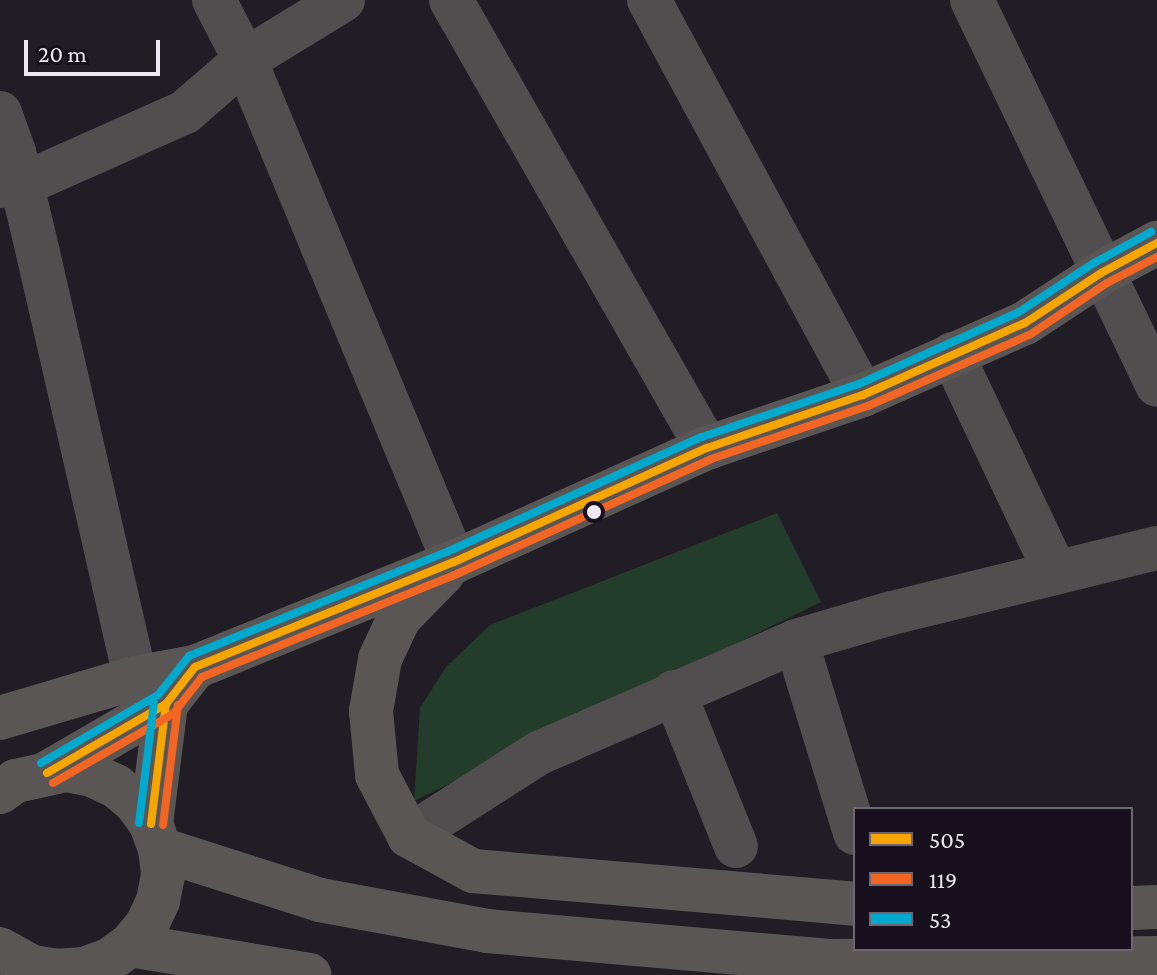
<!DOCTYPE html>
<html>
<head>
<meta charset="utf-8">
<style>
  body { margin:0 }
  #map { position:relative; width:1157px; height:975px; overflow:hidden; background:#211d24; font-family:"Crimson Pro",serif }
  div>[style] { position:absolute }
  .green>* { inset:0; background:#243c2b }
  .minor>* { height:44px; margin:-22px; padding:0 22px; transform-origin:22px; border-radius:22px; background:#514e4f }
  .major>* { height:44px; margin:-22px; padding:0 22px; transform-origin:22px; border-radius:22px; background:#5a5655 }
  .bus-1>* { height:8px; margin:-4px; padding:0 4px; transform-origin:4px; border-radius:4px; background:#f7a600 }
  .bus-2>* { height:8px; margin:-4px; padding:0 4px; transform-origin:4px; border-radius:4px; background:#f26522 }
  .bus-3>* { height:8px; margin:-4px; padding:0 4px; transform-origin:4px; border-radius:4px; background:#00a9ce }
  .dots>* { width:22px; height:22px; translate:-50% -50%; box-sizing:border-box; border:4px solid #18111d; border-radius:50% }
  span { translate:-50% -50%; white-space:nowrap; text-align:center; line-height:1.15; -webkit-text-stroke:6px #18111d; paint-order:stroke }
  .legend { position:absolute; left:853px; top:807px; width:280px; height:144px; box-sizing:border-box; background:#18111d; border:2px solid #6e6772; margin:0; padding:10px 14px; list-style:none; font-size:24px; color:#eee8f2 }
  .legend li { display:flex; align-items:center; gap:16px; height:40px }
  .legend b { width:40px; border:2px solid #6e6772 }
  .scale { position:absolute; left:24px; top:40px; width:136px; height:36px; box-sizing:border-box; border:4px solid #eee8f2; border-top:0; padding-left:10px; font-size:24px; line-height:28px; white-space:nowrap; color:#eee8f2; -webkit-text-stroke:6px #18111d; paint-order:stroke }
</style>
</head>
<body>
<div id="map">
  <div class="green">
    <i style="clip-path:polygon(777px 513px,821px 602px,414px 801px,420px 708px,446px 667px,490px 625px)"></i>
  </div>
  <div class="minor">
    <i style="left:214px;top:0;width:68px;rotate:62.7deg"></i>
    <i style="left:245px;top:60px;width:544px;rotate:67.4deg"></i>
    <i style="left:451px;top:0;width:516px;rotate:60.26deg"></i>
    <i style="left:649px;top:0;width:449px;rotate:61.6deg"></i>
    <i style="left:972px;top:0;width:427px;rotate:64.3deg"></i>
    <i style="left:0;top:113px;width:41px;rotate:70.3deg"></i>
    <i style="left:14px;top:152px;width:104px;rotate:76.6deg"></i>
    <i style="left:38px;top:253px;width:436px;rotate:77.1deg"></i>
    <i style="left:0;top:186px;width:21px;rotate:-3deg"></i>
    <i style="left:21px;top:185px;width:180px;rotate:-24deg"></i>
    <i style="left:185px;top:112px;width:79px;rotate:-40.9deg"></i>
    <i style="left:245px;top:60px;width:115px;rotate:-31.5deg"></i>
    <i style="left:952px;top:354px;width:242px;rotate:64.6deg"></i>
    <i style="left:796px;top:641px;width:201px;rotate:72.9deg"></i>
    <i style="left:674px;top:692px;width:166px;rotate:68.1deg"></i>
    <i style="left:409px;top:836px;width:154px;rotate:-32.6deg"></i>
    <i style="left:539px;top:753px;width:280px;rotate:-23.5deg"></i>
    <i style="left:796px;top:641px;width:100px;rotate:-16.3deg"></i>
    <i style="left:892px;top:613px;width:273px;rotate:-13.8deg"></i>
  </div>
  <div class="major">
    <i style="left:443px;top:573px;width:63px;rotate:134.4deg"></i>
    <i style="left:399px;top:618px;width:45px;rotate:114.9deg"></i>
    <i style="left:380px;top:659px;width:53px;rotate:99.8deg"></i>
    <i style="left:371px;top:711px;width:64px;rotate:84.6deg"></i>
    <i style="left:377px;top:775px;width:69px;rotate:62.3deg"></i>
    <i style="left:409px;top:836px;width:73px;rotate:28.7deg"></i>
    <i style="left:473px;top:871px;width:383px;rotate:4.9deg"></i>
    <i style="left:0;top:718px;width:141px;rotate:-16.5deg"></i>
    <i style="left:135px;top:678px;width:61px;rotate:-10.4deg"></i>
    <i style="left:47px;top:773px;width:138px;rotate:-30.1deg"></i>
    <i style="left:166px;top:704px;width:47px;rotate:-51.9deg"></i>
    <i style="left:195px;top:667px;width:279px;rotate:-22.1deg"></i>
    <i style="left:454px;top:562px;width:277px;rotate:-24.3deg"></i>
    <i style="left:707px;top:448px;width:165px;rotate:-18.8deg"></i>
    <i style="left:863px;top:395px;width:177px;rotate:-24deg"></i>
    <i style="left:1025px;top:323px;width:91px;rotate:-33.3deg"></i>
    <i style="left:1101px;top:273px;width:64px;rotate:-28.2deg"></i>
    <i style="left:0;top:792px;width:19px;rotate:-35deg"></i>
    <i style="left:16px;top:781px;width:51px;rotate:-12.4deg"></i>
    <i style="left:66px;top:770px;width:26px;rotate:11deg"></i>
    <i style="left:92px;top:775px;width:26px;rotate:25deg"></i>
    <i style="left:116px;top:786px;width:26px;rotate:40deg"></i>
    <i style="left:136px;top:803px;width:26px;rotate:54deg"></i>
    <i style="left:151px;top:824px;width:27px;rotate:70deg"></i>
    <i style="left:160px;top:849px;width:26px;rotate:83deg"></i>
    <i style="left:163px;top:875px;width:26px;rotate:101deg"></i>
    <i style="left:158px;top:901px;width:26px;rotate:115deg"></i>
    <i style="left:147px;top:925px;width:26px;rotate:130deg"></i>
    <i style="left:130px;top:945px;width:26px;rotate:144deg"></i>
    <i style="left:109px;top:960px;width:27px;rotate:160deg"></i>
    <i style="left:84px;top:969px;width:26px;rotate:176deg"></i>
    <i style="left:58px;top:971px;width:26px;rotate:-171deg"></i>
    <i style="left:32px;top:967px;width:37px;rotate:-151deg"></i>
    <i style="left:151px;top:824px;width:121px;rotate:-82.9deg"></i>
    <i style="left:160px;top:849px;width:168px;rotate:17.7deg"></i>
    <i style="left:320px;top:900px;width:170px;rotate:10.5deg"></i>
    <i style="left:487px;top:931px;width:341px;rotate:5deg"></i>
    <i style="left:827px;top:961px;width:330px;rotate:-0.5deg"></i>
    <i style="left:1131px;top:908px;width:26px;rotate:-2deg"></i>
    <i style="left:130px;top:945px;width:182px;rotate:9.5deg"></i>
  </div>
  <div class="bus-1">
    <i style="left:47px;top:773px;width:138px;rotate:-30.1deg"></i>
    <i style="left:166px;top:704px;width:47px;rotate:-51.9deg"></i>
    <i style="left:195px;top:667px;width:279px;rotate:-22.1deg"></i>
    <i style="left:454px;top:562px;width:277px;rotate:-24.3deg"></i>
    <i style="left:707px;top:448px;width:165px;rotate:-18.8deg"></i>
    <i style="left:863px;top:395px;width:177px;rotate:-24deg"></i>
    <i style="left:1025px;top:323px;width:91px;rotate:-33.3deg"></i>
    <i style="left:1101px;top:273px;width:64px;rotate:-28.2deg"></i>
    <i style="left:151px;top:824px;width:121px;rotate:-82.9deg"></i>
  </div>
  <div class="bus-2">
    <i style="left:53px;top:783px;width:138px;rotate:-29.9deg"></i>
    <i style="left:173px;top:714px;width:47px;rotate:-51.9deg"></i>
    <i style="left:202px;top:677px;width:277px;rotate:-22deg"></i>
    <i style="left:459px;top:573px;width:277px;rotate:-24.3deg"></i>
    <i style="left:711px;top:459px;width:166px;rotate:-18.7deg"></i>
    <i style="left:868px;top:406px;width:178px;rotate:-23.8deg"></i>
    <i style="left:1031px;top:334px;width:92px;rotate:-33.9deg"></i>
    <i style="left:1107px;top:283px;width:56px;rotate:-27.5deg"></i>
    <i style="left:163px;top:825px;width:121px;rotate:-82.9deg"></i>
  </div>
  <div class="bus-3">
    <i style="left:41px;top:763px;width:135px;rotate:-30.2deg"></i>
    <i style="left:158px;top:695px;width:50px;rotate:-51.5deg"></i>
    <i style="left:189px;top:656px;width:280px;rotate:-22deg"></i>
    <i style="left:449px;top:551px;width:277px;rotate:-24.3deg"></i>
    <i style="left:702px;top:437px;width:166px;rotate:-18.7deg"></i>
    <i style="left:859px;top:384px;width:175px;rotate:-24.2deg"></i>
    <i style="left:1019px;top:312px;width:90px;rotate:-33.2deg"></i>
    <i style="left:1094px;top:263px;width:65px;rotate:-28.5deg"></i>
    <i style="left:139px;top:823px;width:121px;rotate:-82.9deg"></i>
  </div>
  <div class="dots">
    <i style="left:594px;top:512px;background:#eee8f2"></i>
  </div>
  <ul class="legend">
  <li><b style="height:10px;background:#f7a600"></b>505</li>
  <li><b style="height:10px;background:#f26522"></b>119</li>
  <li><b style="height:10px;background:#00a9ce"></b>53</li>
  </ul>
  <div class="scale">20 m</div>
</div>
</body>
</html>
